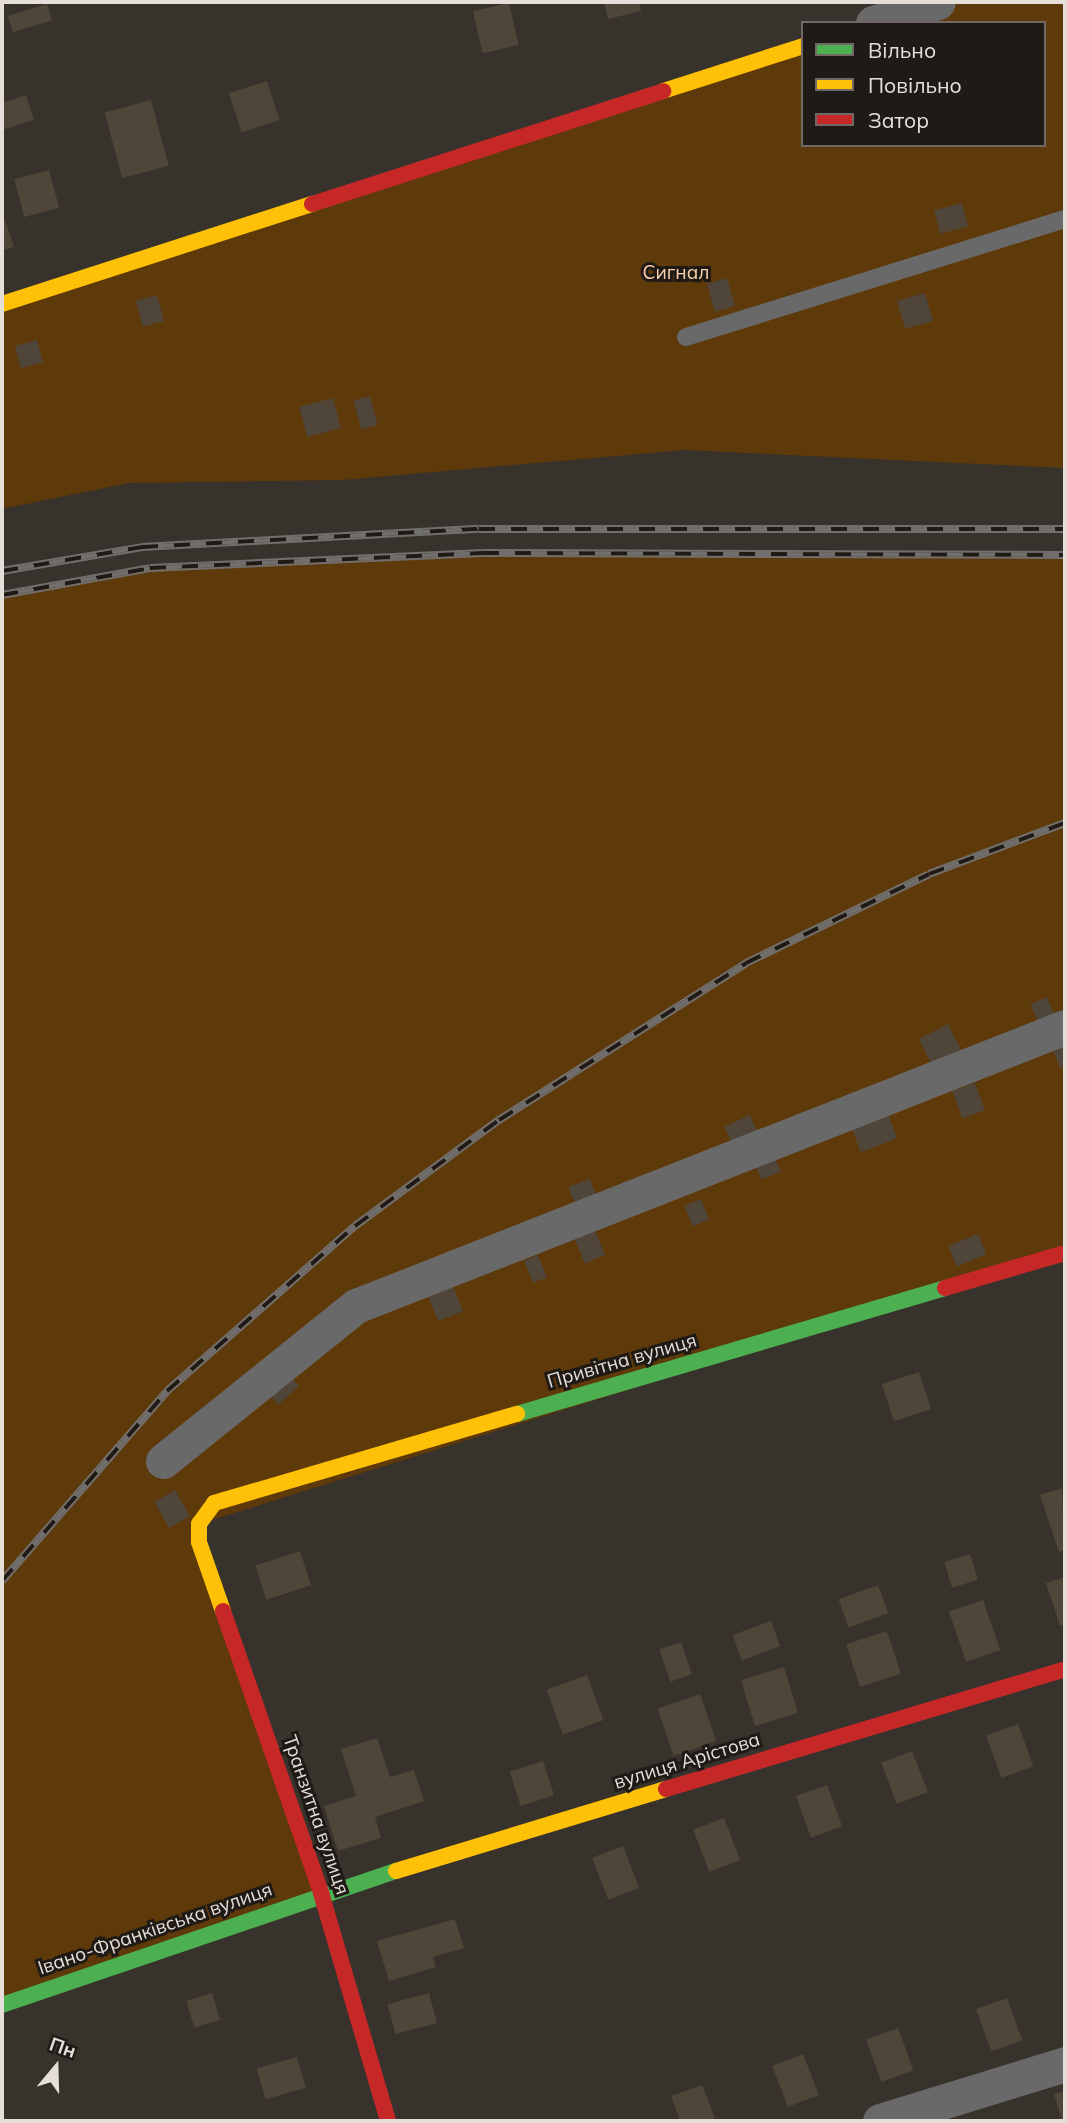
<!DOCTYPE html>
<html>
<head>
<meta charset="utf-8">
<style>
  body { margin:0 }
  #map { position:relative; width:1067px; height:2123px; overflow:hidden; background:#38322c; font-family:Mulish,sans-serif }
  div>[style] { position:absolute }
  .green>* { inset:0; background:#5e3909 }
  .building>* { inset:0; background:#504539; transform-origin:0 0 }
  .lane>* { height:18px; margin:-9px; padding:0 9px; transform-origin:9px; border-radius:9px; background:#6a6969 }
  .street>* { height:35px; margin:-17.5px; padding:0 17.5px; transform-origin:17.5px; border-radius:17.5px; background:#6a6969 }
  .fast>* { height:16px; margin:-8px; padding:0 8px; transform-origin:8px; border-radius:8px; background:#4caf50 }
  .slow>* { height:16px; margin:-8px; padding:0 8px; transform-origin:8px; border-radius:8px; background:#ffc107 }
  .jam>* { height:16px; margin:-8px; padding:0 8px; transform-origin:8px; border-radius:8px; background:#c62828 }
  .rail>* { height:8px; margin-top:-4px; transform-origin:0; background:repeating-linear-gradient(90deg,#201a16 0 16px,#716f6d 0 32px); box-sizing:border-box; border-block:2px solid #716f6d }
  span { translate:-50% -50%; white-space:nowrap; text-align:center; line-height:1.15; -webkit-text-stroke:6px #201a16; paint-order:stroke }
  .park-label { font-size:19px; color:#fad1aa }
  .street-label { font-size:19px; color:#e6ded8 }
  .frame { position:absolute; inset:0; border:4px solid #e6ded8; pointer-events:none }
  .legend { position:absolute; left:801px; top:21px; width:245px; height:126px; box-sizing:border-box; background:#201a16; border:2px solid #6f6864; margin:0; padding:9px 12px; list-style:none; font-size:21px; color:#e6ded8 }
  .legend li { display:flex; align-items:center; gap:14px; height:35px }
  .legend b { width:35px; border:2px solid #6f6864 }
  .north { position:absolute; left:21px; top:2032px; width:70px; height:70px; -webkit-text-stroke:5px #201a16; paint-order:stroke; rotate:19deg; font-size:19px; font-weight:700; line-height:28px; text-align:center; color:#e6ded8 }
  .north::after { content:''; display:block; margin:auto; width:24px; height:32px; background:#e6ded8; clip-path:polygon(50% 0,100% 100%,50% 72%,0 100%) }
</style>
</head>
<body>
<div id="map">
  <div class="green">
    <i style="clip-path:polygon(938px 2px,1065px 2px,1065px 468px,685px 450px,343px 480px,129px 483px,2px 509px,2px 304px,803px 46px,803px 145px,1044px 145px,1044px 23px,873px 23px)"></i>
    <i style="clip-path:polygon(483px 553px,1065px 555px,1065px 1253px,199px 1524px,321px 1893px,2px 2005px,2px 595px,150px 568px)"></i>
  </div>
  <div class="building">
    <i style="clip-path:polygon(604px 2px,639px 2px,641px 11px,608px 19px)"></i>
    <i style="left:509px;top:3px;width:43px;height:37px;rotate:77deg"></i>
    <i style="left:47px;top:4px;width:17px;height:41px;rotate:73deg"></i>
    <i style="left:267px;top:81px;width:41px;height:40px;rotate:72deg"></i>
    <i style="clip-path:polygon(26px 95px,34px 120px,2px 130px,2px 103px)"></i>
    <i style="left:151px;top:100px;width:68px;height:48px;rotate:75deg"></i>
    <i style="left:49px;top:170px;width:39px;height:36px;rotate:75deg"></i>
    <i style="left:962px;top:203px;width:24px;height:29px;rotate:75deg"></i>
    <i style="clip-path:polygon(2px 212px,14px 247px,2px 250px)"></i>
    <i style="left:727px;top:278px;width:29px;height:21px;rotate:74deg"></i>
    <i style="left:925px;top:293px;width:29px;height:29px;rotate:74deg"></i>
    <i style="left:157px;top:295px;width:27px;height:22px;rotate:75deg"></i>
    <i style="left:37px;top:340px;width:23px;height:23px;rotate:75deg"></i>
    <i style="left:370px;top:396px;width:30px;height:17px;rotate:75deg"></i>
    <i style="left:333px;top:398px;width:31px;height:35px;rotate:75deg"></i>
    <i style="left:1047px;top:997px;width:26px;height:18px;rotate:67deg"></i>
    <i style="left:948px;top:1024px;width:30px;height:33px;rotate:63deg"></i>
    <i style="clip-path:polygon(1065px 1041px,1065px 1065px,1060px 1068px,1052px 1047px)"></i>
    <i style="left:975px;top:1083px;width:29px;height:24px;rotate:70deg"></i>
    <i style="left:888px;top:1114px;width:26px;height:39px;rotate:69deg"></i>
    <i style="left:750px;top:1115px;width:24px;height:28px;rotate:66deg"></i>
    <i style="left:774px;top:1155px;width:18px;height:21px;rotate:68deg"></i>
    <i style="left:590px;top:1179px;width:23px;height:23px;rotate:70deg"></i>
    <i style="left:701px;top:1199px;width:22px;height:18px;rotate:68deg"></i>
    <i style="left:595px;top:1231px;width:26px;height:22px;rotate:67deg"></i>
    <i style="left:978px;top:1234px;width:22px;height:32px;rotate:68deg"></i>
    <i style="left:538px;top:1255px;width:24px;height:15px;rotate:68deg"></i>
    <i style="left:453px;top:1286px;width:27px;height:27px;rotate:68deg"></i>
    <i style="left:284px;top:1369px;width:23px;height:28px;rotate:49deg"></i>
    <i style="left:919px;top:1372px;width:39px;height:39px;rotate:72deg"></i>
    <i style="clip-path:polygon(1062px 1488px,1065px 1550px,1059px 1552px,1040px 1495px)"></i>
    <i style="left:175px;top:1490px;width:30px;height:24px;rotate:60deg"></i>
    <i style="left:300px;top:1551px;width:36px;height:47px;rotate:72deg"></i>
    <i style="left:970px;top:1554px;width:27px;height:27px;rotate:73deg"></i>
    <i style="clip-path:polygon(1065px 1577px,1065px 1624px,1060px 1626px,1046px 1583px)"></i>
    <i style="left:878px;top:1585px;width:30px;height:42px;rotate:70deg"></i>
    <i style="left:983px;top:1600px;width:53px;height:36px;rotate:71deg"></i>
    <i style="left:771px;top:1621px;width:27px;height:41px;rotate:70deg"></i>
    <i style="left:887px;top:1631px;width:45px;height:43px;rotate:72deg"></i>
    <i style="left:681px;top:1642px;width:34px;height:23px;rotate:71deg"></i>
    <i style="left:784px;top:1667px;width:48px;height:45px;rotate:73deg"></i>
    <i style="left:587px;top:1675px;width:48px;height:43px;rotate:70deg"></i>
    <i style="left:700px;top:1694px;width:50px;height:45px;rotate:71deg"></i>
    <i style="left:1018px;top:1724px;width:45px;height:34px;rotate:70deg"></i>
    <i style="clip-path:polygon(377px 1738px,390px 1777px,414px 1770px,424px 1801px,375px 1817px,381px 1838px,338px 1851px,324px 1806px,356px 1796px,341px 1749px)"></i>
    <i style="left:912px;top:1751px;width:44px;height:33px;rotate:69deg"></i>
    <i style="left:543px;top:1761px;width:36px;height:35px;rotate:72deg"></i>
    <i style="left:827px;top:1785px;width:44px;height:33px;rotate:70deg"></i>
    <i style="left:724px;top:1818px;width:45px;height:33px;rotate:69deg"></i>
    <i style="left:623px;top:1846px;width:45px;height:33px;rotate:69deg"></i>
    <i style="clip-path:polygon(455px 1919px,464px 1948px,433px 1957px,436px 1967px,389px 1981px,377px 1941px)"></i>
    <i style="left:212px;top:1993px;width:28px;height:27px;rotate:73deg"></i>
    <i style="left:429px;top:1993px;width:31px;height:43px;rotate:75deg"></i>
    <i style="left:1007px;top:1998px;width:45px;height:33px;rotate:70deg"></i>
    <i style="left:898px;top:2028px;width:45px;height:34px;rotate:70deg"></i>
    <i style="left:803px;top:2054px;width:44px;height:33px;rotate:69deg"></i>
    <i style="left:297px;top:2057px;width:32px;height:42px;rotate:74deg"></i>
    <i style="clip-path:polygon(702px 2085px,716px 2121px,680px 2121px,671px 2096px)"></i>
    <i style="clip-path:polygon(1065px 2091px,1065px 2121px,1062px 2121px,1054px 2094px)"></i>
  </div>
  <div class="lane">
    <i style="left:686px;top:337px;width:397px;rotate:-17.3deg"></i>
  </div>
  <div class="street">
    <i style="left:873px;top:23px;width:68px;rotate:-17.9deg"></i>
    <i style="left:163px;top:1461px;width:248px;rotate:-38.8deg"></i>
    <i style="left:356px;top:1306px;width:762px;rotate:-21.48deg"></i>
    <i style="left:880px;top:2121px;width:194px;rotate:-17.1deg"></i>
  </div>
  <div class="fast">
    <i style="left:517px;top:1414px;width:446px;rotate:-16.4deg"></i>
    <i style="left:2px;top:2005px;width:416px;rotate:-18.8deg"></i>
  </div>
  <div class="slow">
    <i style="left:663px;top:91px;width:147px;rotate:-17.8deg"></i>
    <i style="left:2px;top:304px;width:326px;rotate:-17.9deg"></i>
    <i style="left:223px;top:1611px;width:73px;rotate:-109.2deg"></i>
    <i style="left:199px;top:1542px;width:18px;rotate:-90deg"></i>
    <i style="left:199px;top:1524px;width:26px;rotate:-54deg"></i>
    <i style="left:214px;top:1503px;width:316px;rotate:-16.4deg"></i>
    <i style="left:396px;top:1871px;width:282px;rotate:-16.9deg"></i>
  </div>
  <div class="jam">
    <i style="left:312px;top:204px;width:369px;rotate:-17.8deg"></i>
    <i style="left:945px;top:1288px;width:125px;rotate:-16.3deg"></i>
    <i style="left:223px;top:1611px;width:299px;rotate:70.8deg"></i>
    <i style="left:321px;top:1893px;width:238px;rotate:73.6deg"></i>
    <i style="left:666px;top:1789px;width:417px;rotate:-16.7deg"></i>
  </div>
  <div class="rail">
    <i style="left:2px;top:571px;width:142px;rotate:-9.7deg"></i>
    <i style="left:142px;top:547px;width:337px;rotate:-3.1deg"></i>
    <i style="left:479px;top:529px;width:586px"></i>
    <i style="left:2px;top:595px;width:150px;rotate:-10.3deg"></i>
    <i style="left:150px;top:568px;width:333px;rotate:-2.6deg"></i>
    <i style="left:483px;top:553px;width:582px;rotate:0.2deg"></i>
    <i style="left:2px;top:1581px;width:252px;rotate:-49deg"></i>
    <i style="left:167px;top:1391px;width:250px;rotate:-41.3deg"></i>
    <i style="left:355px;top:1226px;width:179px;rotate:-36.4deg"></i>
    <i style="left:499px;top:1120px;width:293px;rotate:-32.4deg"></i>
    <i style="left:746px;top:963px;width:203px;rotate:-25.9deg"></i>
    <i style="left:929px;top:874px;width:145px;rotate:-20.6deg"></i>
  </div>
  <div class="park-label">
    <span style="left:676px;top:273px">Сигнал</span>
  </div>
  <div class="street-label">
    <span style="left:622px;top:1361px;rotate:-16deg">Привітна вулиця</span>
    <span style="left:687px;top:1761px;rotate:-17deg">вулиця Арістова</span>
    <span style="left:316px;top:1815px;rotate:71deg">Транзитна вулиця</span>
    <span style="left:155px;top:1929px;rotate:-19deg">Івано-Франківська вулиця</span>
  </div>
  <div class="frame"></div>
  <ul class="legend">
  <li><b style="height:9px;background:#4caf50"></b>Вільно</li>
  <li><b style="height:9px;background:#ffc107"></b>Повільно</li>
  <li><b style="height:9px;background:#c62828"></b>Затор</li>
  </ul>
  <div class="north">Пн</div>
</div>
</body>
</html>
